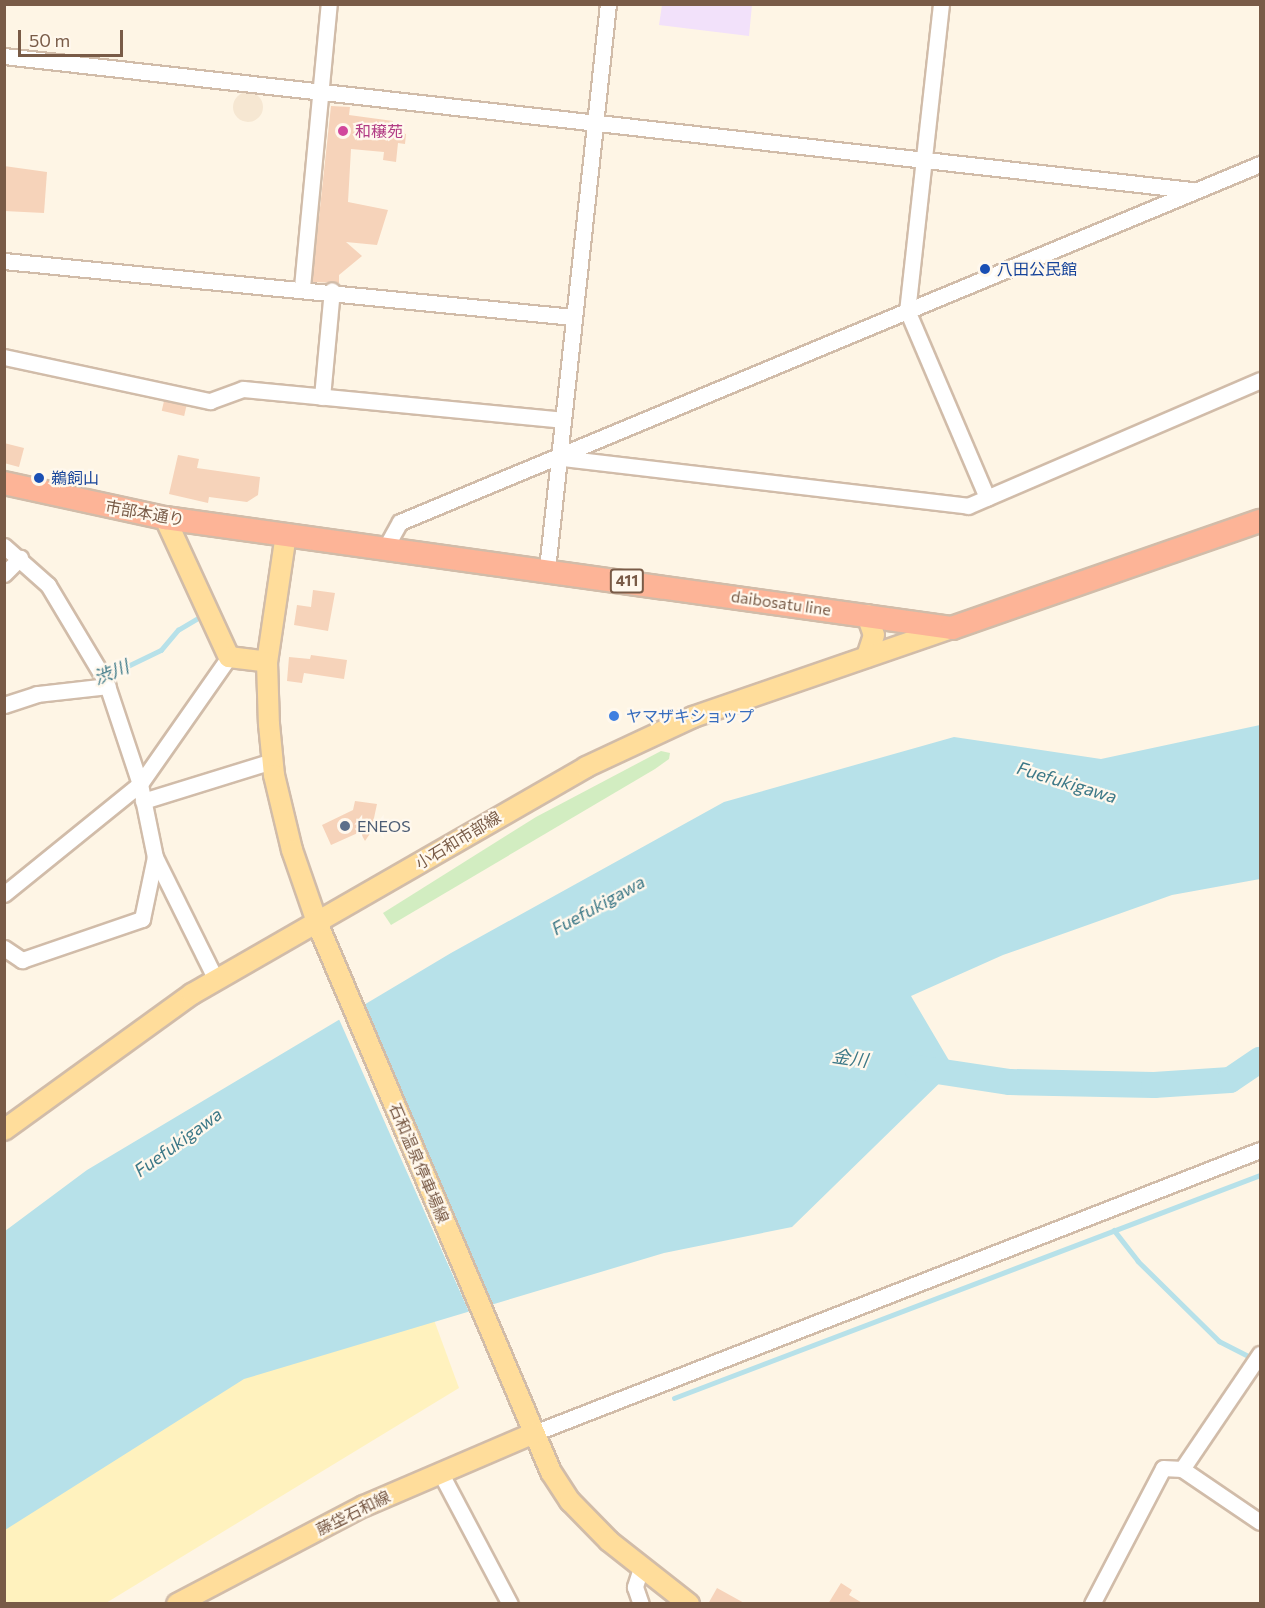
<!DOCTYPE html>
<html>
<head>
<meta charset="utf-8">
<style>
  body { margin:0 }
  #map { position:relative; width:1265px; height:1608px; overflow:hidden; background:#fef5e5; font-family:Commissioner,"Noto Sans JP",sans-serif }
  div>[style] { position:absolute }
  .residential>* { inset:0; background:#f6e7d2 }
  .round { border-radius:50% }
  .education>* { inset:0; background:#f2e1fa }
  .green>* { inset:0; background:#d2edc1 }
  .sand>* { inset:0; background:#fff2be }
  .water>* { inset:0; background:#b7e1e9 }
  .pier>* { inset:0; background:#fef5e5 }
  .stream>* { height:4.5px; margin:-2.25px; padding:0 2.25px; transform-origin:2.25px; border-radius:2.25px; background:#b7e1e9 }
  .river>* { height:26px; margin:-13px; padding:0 13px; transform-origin:13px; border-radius:13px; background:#b7e1e9 }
  .building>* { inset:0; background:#f6d3ba; transform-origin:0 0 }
  .roads { filter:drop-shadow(2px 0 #d1bca9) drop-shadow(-2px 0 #d1bca9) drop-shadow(0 2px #d1bca9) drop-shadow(0 -2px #d1bca9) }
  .minor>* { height:15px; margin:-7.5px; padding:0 7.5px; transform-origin:7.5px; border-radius:7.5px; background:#fff }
  .major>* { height:20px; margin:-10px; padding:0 10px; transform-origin:10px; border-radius:10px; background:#ffdd9b }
  .highway>* { height:22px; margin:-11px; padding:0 11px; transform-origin:11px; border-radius:11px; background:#fdb497 }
  .dots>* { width:16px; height:16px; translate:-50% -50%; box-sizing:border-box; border:3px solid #fff8ed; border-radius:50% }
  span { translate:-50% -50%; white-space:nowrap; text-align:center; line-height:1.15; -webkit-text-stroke:4.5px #fff8ed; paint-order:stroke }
  .shield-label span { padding:2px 4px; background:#fff8ed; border:2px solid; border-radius:4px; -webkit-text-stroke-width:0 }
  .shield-label { font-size:15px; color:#795b47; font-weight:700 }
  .hotel-label { font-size:16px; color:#b23c85 }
  .left { translate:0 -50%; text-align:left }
  .transit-label { font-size:16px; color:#164399 }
  .street-label { font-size:16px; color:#795b47 }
  .shop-label { font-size:16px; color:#366cbe }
  .service-label { font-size:16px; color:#4e5e75 }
  .water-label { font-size:18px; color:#3c7887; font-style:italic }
  .frame { position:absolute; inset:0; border:6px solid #795b47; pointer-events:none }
  .scale { position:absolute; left:18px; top:30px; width:105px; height:27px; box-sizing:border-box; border:3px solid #795b47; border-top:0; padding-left:8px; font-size:18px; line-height:21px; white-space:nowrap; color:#795b47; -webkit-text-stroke:4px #fff8ed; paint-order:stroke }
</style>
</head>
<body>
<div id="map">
  <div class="residential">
    <i class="round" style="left:233px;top:92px;width:30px;height:30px"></i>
  </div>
  <div class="education">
    <i style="clip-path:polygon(662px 5px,752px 5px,749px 36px,659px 25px)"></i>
  </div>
  <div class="green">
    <i style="clip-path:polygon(661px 751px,670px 753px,669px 759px,655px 769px,391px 925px,383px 913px,536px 817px)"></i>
  </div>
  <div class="sand">
    <i style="clip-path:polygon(354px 1102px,459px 1388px,106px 1603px,5px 1603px,4px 1304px)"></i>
  </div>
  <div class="water">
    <i style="clip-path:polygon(1260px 725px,1260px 879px,1172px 895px,1003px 955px,911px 996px,954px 1069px,792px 1227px,664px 1253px,244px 1379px,5px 1530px,5px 1231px,87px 1170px,451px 953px,724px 802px,954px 737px,1101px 759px)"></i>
  </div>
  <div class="pier">
    <i style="clip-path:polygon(362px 1002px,406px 1111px,490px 1308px,470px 1314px,338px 1017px)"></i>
  </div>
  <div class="stream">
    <i style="left:105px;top:677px;width:62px;rotate:-25.7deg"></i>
    <i style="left:161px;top:650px;width:26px;rotate:-50deg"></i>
    <i style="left:178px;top:630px;width:29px;rotate:-31deg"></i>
    <i style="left:1114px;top:1230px;width:39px;rotate:52deg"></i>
    <i style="left:1138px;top:1261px;width:114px;rotate:44.6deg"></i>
    <i style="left:1219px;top:1341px;width:38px;rotate:27deg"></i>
    <i style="left:674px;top:1398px;width:627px;rotate:-20.83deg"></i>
  </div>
  <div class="river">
    <i style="left:917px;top:1068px;width:94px;rotate:8.6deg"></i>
    <i style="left:1010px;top:1082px;width:144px;rotate:1.2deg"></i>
    <i style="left:1154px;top:1085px;width:76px;rotate:-3.8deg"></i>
    <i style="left:1230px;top:1080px;width:36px;rotate:-34deg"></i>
  </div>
  <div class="building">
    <i style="clip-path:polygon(331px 106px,350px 107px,349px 115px,393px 121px,392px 131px,406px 134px,405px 144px,398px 143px,396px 162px,383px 160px,384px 152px,351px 149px,348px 202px,388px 210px,377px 245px,346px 242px,362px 256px,339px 275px,339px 283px,312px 282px)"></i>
    <i style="clip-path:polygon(4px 166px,47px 172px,44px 213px,4px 211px)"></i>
    <i style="left:164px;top:401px;width:23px;height:10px;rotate:13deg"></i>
    <i style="clip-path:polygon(4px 443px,24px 448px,19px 467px,4px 463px)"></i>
    <i style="clip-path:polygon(178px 455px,199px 459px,197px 468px,260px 477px,258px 495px,247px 502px,209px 497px,208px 503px,169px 494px)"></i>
    <i style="clip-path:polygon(313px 590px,335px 593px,328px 631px,294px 625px,297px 605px,311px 607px)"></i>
    <i style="clip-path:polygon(311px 655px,347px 660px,344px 679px,304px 673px,302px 683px,287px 681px,289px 657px,310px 659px)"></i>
    <i style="clip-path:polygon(355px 801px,377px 804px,371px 832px,365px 841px,360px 832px,331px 845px,322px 825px,353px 810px)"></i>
    <i style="clip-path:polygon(841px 1583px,852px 1590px,849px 1595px,864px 1604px,828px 1604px)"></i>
    <i style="clip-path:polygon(717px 1588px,746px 1604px,708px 1604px)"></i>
  </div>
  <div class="roads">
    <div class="minor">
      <i style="left:941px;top:4px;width:308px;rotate:96.3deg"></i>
      <i style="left:907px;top:310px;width:204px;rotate:66.9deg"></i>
      <i style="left:4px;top:56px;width:1196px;rotate:6.44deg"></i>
      <i style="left:4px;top:261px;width:572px;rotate:5.62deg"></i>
      <i style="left:302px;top:287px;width:284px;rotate:-84.6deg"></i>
      <i style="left:4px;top:357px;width:211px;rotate:12.1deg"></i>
      <i style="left:210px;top:401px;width:35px;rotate:-20deg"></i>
      <i style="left:243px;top:389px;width:321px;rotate:5.5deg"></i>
      <i style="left:322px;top:397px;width:107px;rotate:-84.7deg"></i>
      <i style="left:562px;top:458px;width:409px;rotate:6.7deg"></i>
      <i style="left:968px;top:506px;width:318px;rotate:-23.3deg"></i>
      <i style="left:387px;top:545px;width:26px;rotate:-61deg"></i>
      <i style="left:400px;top:522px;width:932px;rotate:-22.6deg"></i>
      <i style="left:4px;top:546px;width:59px;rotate:41.6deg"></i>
      <i style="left:48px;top:585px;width:113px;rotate:59.1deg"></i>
      <i style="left:106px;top:682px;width:108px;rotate:71.6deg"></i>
      <i style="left:140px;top:784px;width:75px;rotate:78.4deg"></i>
      <i style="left:155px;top:857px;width:137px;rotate:63.6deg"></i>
      <i style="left:547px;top:569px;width:568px;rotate:-83.84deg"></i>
      <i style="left:4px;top:574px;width:23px;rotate:-45deg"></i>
      <i style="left:4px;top:705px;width:35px;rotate:-18deg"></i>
      <i style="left:37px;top:694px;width:71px;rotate:-6.4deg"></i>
      <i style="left:143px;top:801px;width:135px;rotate:-17.2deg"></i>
      <i style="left:4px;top:894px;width:175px;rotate:-39deg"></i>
      <i style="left:140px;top:784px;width:155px;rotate:-55deg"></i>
      <i style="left:4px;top:948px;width:22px;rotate:34deg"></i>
      <i style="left:22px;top:960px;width:127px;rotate:-18.9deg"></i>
      <i style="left:142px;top:919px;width:63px;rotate:-78.2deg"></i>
      <i style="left:534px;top:1433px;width:779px;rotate:-21.3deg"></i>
      <i style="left:1182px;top:1469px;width:139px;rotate:-55.9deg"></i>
      <i style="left:440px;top:1472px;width:149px;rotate:62.1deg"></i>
      <i style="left:641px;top:1568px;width:20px;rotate:108deg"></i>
      <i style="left:635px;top:1587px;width:18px;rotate:71deg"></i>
      <i style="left:1092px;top:1604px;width:153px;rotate:-62.4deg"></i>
      <i style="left:1163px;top:1468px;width:19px;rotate:3deg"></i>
      <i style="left:1182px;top:1469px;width:94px;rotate:34.2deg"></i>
    </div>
    <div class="major">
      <i style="left:165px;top:518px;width:153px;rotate:65.3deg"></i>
      <i style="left:229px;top:657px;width:38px;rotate:7deg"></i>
      <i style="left:286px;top:534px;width:129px;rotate:98.4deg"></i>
      <i style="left:267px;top:662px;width:62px;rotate:88.2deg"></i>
      <i style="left:269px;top:724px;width:51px;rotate:84.4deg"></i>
      <i style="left:274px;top:775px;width:77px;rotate:76.5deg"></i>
      <i style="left:292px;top:850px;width:79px;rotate:70.9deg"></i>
      <i style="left:318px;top:925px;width:595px;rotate:66.93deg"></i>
      <i style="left:551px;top:1472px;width:35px;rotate:57deg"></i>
      <i style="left:570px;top:1501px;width:56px;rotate:45.7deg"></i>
      <i style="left:609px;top:1541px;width:102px;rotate:38.2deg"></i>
      <i style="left:867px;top:615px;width:21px;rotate:71deg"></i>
      <i style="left:874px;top:635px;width:23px;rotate:108deg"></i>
      <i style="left:4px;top:1130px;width:232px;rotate:-35.9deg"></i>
      <i style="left:192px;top:994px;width:455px;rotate:-29.9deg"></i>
      <i style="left:586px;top:767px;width:118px;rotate:-25deg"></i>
      <i style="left:693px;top:717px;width:274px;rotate:-19deg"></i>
      <i style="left:177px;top:1604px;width:211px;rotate:-27.7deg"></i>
      <i style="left:364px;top:1506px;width:185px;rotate:-23.2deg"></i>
    </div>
    <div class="highway">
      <i style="left:4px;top:483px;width:165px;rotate:12.3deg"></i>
      <i style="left:165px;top:518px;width:795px;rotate:7.96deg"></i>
      <i style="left:952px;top:628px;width:326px;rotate:-19.2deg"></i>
    </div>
  </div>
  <div class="dots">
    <i style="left:343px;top:131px;background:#d1479c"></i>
    <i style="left:985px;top:269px;background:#1a4fb4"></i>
    <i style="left:39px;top:478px;background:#1a4fb4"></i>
    <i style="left:614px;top:716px;background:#3f7fe0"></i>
    <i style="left:345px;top:826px;background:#5c6f8a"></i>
  </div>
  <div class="shield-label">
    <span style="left:627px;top:581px">411</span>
  </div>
  <div class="hotel-label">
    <span class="left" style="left:355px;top:131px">和穣苑</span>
  </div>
  <div class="transit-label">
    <span class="left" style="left:997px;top:269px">八田公民館</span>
    <span class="left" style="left:51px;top:478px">鵜飼山</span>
  </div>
  <div class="street-label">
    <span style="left:145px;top:513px;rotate:10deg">市部本通り</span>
    <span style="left:781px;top:603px;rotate:8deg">daibosatu line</span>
    <span style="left:458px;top:840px;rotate:-31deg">小石和市部線</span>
    <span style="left:419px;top:1163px;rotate:67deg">石和温泉停車場線</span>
    <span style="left:353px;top:1513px;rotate:-26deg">藤垈石和線</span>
  </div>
  <div class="shop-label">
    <span class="left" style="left:626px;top:716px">ヤマザキショップ</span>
  </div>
  <div class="service-label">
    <span class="left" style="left:357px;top:826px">ENEOS</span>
  </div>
  <div class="water-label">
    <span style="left:111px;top:672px;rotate:-22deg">渋川</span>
    <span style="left:1067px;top:782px;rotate:17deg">Fuefukigawa</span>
    <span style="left:598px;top:905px;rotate:-29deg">Fuefukigawa</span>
    <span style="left:850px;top:1058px;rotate:8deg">金川</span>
    <span style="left:178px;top:1142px;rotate:-36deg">Fuefukigawa</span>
  </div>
  <div class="frame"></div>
  <div class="scale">50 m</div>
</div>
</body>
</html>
